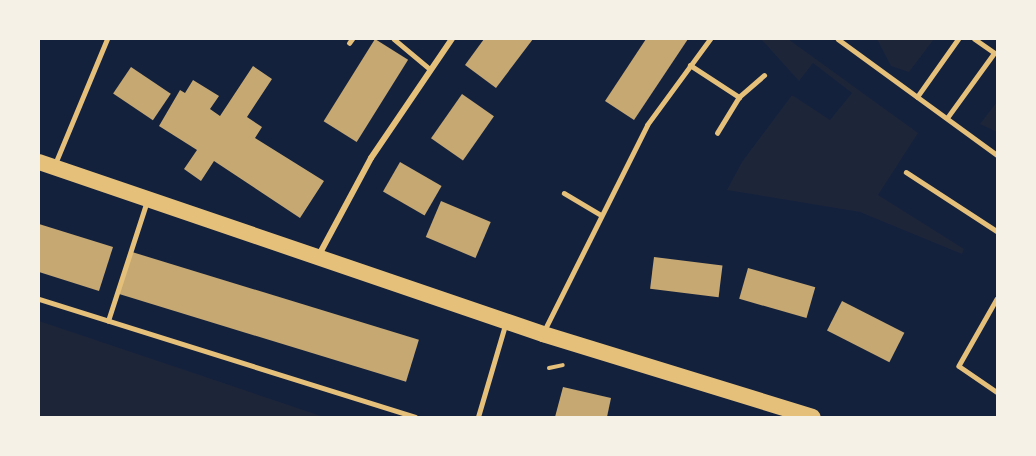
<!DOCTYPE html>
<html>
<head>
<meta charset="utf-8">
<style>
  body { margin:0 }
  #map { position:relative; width:1036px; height:456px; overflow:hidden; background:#14213d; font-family:Arial,sans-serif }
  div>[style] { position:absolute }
  .green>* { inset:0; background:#1d2539 }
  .building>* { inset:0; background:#c6a872; transform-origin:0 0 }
  .path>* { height:4px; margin:-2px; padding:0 2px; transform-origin:2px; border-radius:2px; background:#e5c07b }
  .service>* { height:4.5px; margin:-2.25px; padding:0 2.25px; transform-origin:2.25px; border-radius:2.25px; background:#e5c07b }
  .minor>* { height:6px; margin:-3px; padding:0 3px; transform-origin:3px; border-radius:3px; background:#e5c07b }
  .trunk>* { height:16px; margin:-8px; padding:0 8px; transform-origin:8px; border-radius:8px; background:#e5c07b }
  span { translate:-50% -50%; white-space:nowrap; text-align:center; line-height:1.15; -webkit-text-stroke:6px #f6f1e7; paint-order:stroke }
  .frame { position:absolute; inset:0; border:40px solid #f6f1e7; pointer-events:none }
</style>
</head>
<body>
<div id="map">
  <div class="green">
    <i style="clip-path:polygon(761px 39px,788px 39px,918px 133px,878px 195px,964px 249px,962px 254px,860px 212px,727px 190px,742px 162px,792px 95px,830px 120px,852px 93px,813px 63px,799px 81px)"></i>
    <i style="clip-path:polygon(877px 39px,934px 39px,909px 72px,891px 66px)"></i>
    <i style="clip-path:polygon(997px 102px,997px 132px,980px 124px)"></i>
    <i style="clip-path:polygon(39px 321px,324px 417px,39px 417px)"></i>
  </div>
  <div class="building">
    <i style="left:375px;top:39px;width:39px;height:97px;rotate:32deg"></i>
    <i style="clip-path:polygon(484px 39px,533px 39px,496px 88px,465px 65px)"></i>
    <i style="clip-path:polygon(646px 39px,688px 39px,634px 120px,605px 101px)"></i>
    <i style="clip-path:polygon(253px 66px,272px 79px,247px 117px,262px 127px,255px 138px,324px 181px,300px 218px,214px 161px,201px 181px,184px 169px,197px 150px,159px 126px,180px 90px,185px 93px,193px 80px,219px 96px,210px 109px,220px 116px)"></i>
    <i style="left:131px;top:67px;width:48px;height:32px;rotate:34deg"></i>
    <i style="left:462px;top:94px;width:39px;height:54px;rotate:35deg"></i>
    <i style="left:400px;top:162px;width:48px;height:34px;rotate:30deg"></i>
    <i style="left:441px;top:201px;width:54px;height:39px;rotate:23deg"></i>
    <i style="clip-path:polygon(39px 224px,113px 247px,99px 291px,39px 272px)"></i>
    <i style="left:132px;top:252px;width:300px;height:44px;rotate:17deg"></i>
    <i style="left:654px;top:257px;width:69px;height:32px;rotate:7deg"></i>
    <i style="left:748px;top:268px;width:70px;height:32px;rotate:16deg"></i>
    <i style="left:842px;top:301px;width:70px;height:33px;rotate:27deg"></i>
    <i style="clip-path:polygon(563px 387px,611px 398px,607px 417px,555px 417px)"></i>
  </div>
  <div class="path">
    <i style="left:549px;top:368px;width:14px;rotate:-12deg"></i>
  </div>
  <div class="service">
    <i style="left:394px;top:39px;width:47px;rotate:39.8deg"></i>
    <i style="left:838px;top:39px;width:197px;rotate:36.1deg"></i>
    <i style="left:349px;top:43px;width:5px;rotate:-53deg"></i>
    <i style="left:690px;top:65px;width:59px;rotate:33.1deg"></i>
    <i style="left:917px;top:97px;width:71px;rotate:-54.7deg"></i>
    <i style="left:947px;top:118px;width:80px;rotate:-54.1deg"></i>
    <i style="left:994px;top:53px;width:24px;rotate:-145deg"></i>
    <i style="left:717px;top:133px;width:42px;rotate:-58.6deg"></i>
    <i style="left:739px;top:97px;width:33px;rotate:-41deg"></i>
    <i style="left:55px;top:164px;width:135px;rotate:-67.4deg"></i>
    <i style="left:906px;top:172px;width:108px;rotate:33deg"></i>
    <i style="left:564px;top:193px;width:43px;rotate:30.7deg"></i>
    <i style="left:39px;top:299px;width:394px;rotate:17.4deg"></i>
    <i style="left:997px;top:299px;width:77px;rotate:119.6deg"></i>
    <i style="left:959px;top:366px;width:46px;rotate:34.4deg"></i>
    <i style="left:108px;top:321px;width:123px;rotate:-72deg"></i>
    <i style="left:544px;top:331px;width:230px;rotate:-63.4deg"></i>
    <i style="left:647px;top:125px;width:107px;rotate:-53.8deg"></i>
    <i style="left:478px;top:417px;width:96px;rotate:-73.6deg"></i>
  </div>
  <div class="minor">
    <i style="left:319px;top:255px;width:110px;rotate:-61.8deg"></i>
    <i style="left:371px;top:158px;width:144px;rotate:-55.8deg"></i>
  </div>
  <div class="trunk">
    <i style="left:39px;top:162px;width:533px;rotate:18.84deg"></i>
    <i style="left:543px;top:334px;width:282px;rotate:17.1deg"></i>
  </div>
  <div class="frame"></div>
</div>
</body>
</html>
